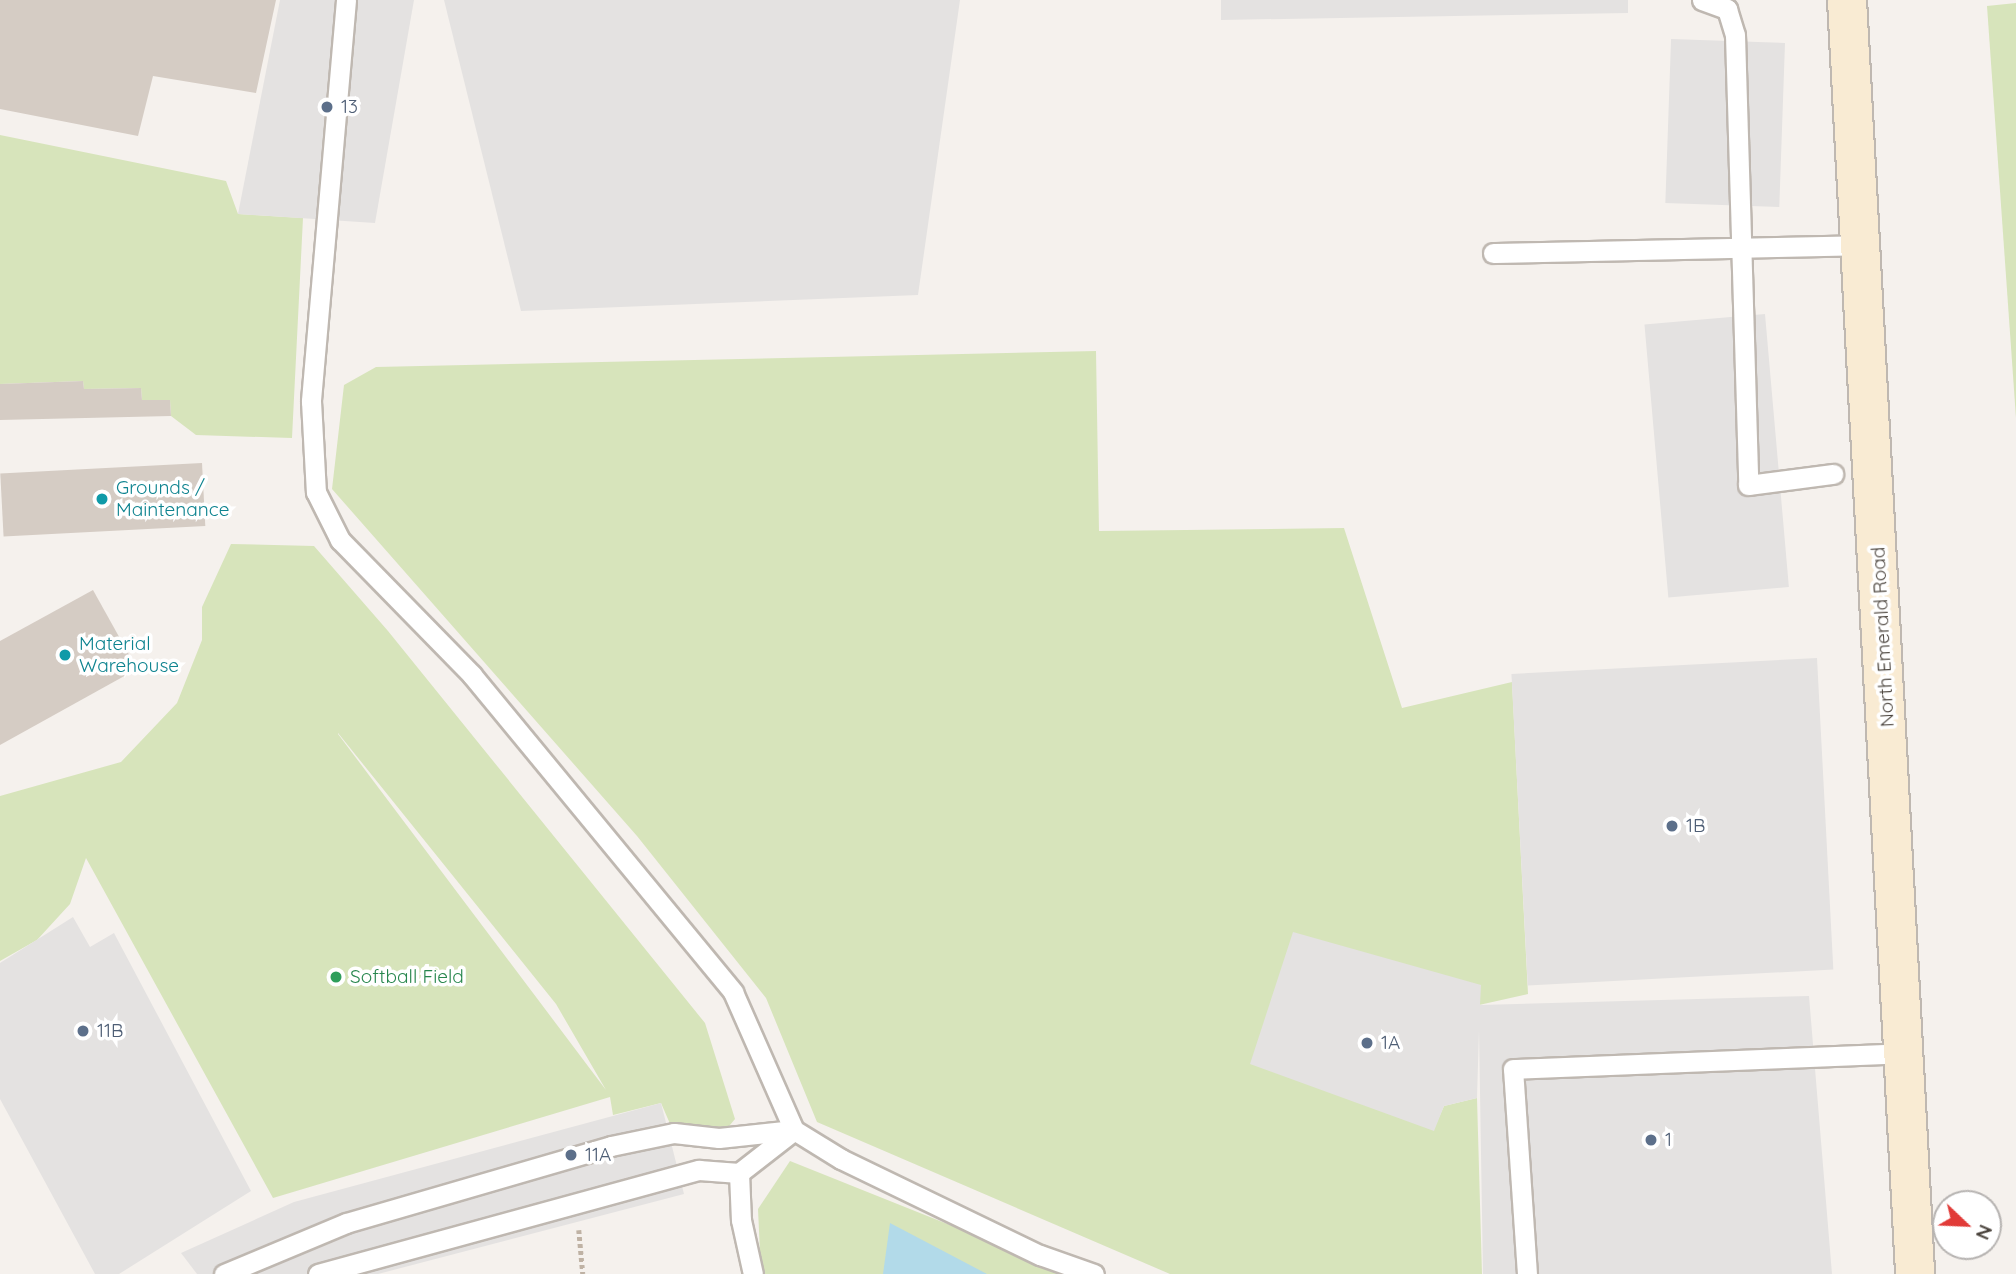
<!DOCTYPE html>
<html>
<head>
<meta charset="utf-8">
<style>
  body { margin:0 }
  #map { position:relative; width:2016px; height:1274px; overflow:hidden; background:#f5f1ed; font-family:Quicksand,sans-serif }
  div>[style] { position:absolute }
  .green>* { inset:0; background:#d7e4bb }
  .parking>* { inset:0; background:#e4e2e1; transform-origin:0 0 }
  .water>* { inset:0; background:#b2dae9 }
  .building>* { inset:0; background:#d5ccc4; transform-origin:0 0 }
  .path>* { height:4.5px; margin-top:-2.25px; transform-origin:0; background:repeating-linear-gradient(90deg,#bfb2a4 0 3.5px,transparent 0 7px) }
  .roads { filter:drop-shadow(2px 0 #bfb8b1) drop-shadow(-2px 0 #bfb8b1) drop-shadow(0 2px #bfb8b1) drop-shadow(0 -2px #bfb8b1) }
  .lane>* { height:19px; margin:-9.5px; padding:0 9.5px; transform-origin:9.5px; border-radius:9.5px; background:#fff }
  .secondary>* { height:38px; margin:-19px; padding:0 19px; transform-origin:19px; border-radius:19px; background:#f9ebd3 }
  .dots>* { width:19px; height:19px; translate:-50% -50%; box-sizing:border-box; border:4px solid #fff; border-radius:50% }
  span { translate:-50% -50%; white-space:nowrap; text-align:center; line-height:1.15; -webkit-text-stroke:7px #fff; paint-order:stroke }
  .service-label { font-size:19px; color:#4e5e75 }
  .left { translate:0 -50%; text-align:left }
  .culture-label { font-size:19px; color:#0d838f }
  .street-label { font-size:19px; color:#49423b }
  .leisure-label { font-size:19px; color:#27864d }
  .north { position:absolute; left:1932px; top:1190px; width:70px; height:70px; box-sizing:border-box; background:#fff; border:2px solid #b6b3b1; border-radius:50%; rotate:113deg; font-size:19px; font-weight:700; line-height:28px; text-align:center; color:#49423b }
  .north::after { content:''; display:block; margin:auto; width:24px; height:32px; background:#e13b38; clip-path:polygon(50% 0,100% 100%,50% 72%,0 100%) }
</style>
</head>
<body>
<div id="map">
  <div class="green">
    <i style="clip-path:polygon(2016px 3px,2016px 418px,1987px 6px)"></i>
    <i style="clip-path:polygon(0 135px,226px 181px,238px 214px,303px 218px,292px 438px,196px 435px,171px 416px,170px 400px,142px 400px,141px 388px,84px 389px,83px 381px,0 384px)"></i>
    <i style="clip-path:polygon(1096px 351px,1099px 531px,1344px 528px,1402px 708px,1512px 682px,1528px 994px,1479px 1005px,1480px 985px,1433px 1131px,1444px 1106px,1477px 1098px,1482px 1274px,1170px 1274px,817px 1122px,766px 998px,637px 836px,332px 489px,344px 385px,376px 367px)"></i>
    <i style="clip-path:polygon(evenodd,231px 544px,314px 546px,388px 631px,705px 1023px,735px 1119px,719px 1138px,674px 1133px,661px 1103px,613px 1115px,610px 1097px,273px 1198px,86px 858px,70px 904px,37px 940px,0 961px,0 796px,121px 762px,177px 703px,202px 640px,202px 607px,231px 544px,338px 733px,556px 1004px,606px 1090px,338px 734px,338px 733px)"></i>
    <i style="clip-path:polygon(790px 1161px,1072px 1274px,761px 1274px,758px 1209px)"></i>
  </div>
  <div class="parking">
    <i style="clip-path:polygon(280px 0,414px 0,375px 223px,238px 214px)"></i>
    <i style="clip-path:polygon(444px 0,960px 0,918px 295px,521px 311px)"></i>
    <i style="clip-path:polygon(1221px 0,1628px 0,1628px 13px,1221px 20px)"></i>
    <i style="left:1785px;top:43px;width:164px;height:114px;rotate:92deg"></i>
    <i style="left:1765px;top:314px;width:274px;height:121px;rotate:85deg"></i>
    <i style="left:1817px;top:658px;width:312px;height:306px;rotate:87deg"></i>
    <i style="clip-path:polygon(73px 917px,90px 947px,114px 933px,251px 1191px,119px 1274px,95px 1274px,0 1099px,0 963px)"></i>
    <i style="clip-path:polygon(1293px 932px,1481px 985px,1480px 1005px,1809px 996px,1832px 1274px,1483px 1274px,1479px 1031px,1477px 1098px,1444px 1106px,1434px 1131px,1250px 1064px)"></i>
    <i style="clip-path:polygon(661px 1103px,684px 1194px,378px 1274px,197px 1274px,181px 1253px,294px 1202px)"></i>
  </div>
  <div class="water">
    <i style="clip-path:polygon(890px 1223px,987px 1274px,883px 1274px)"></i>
  </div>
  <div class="building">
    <i style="clip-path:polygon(0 0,276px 0,256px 93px,153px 76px,138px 136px,0 109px)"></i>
    <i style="clip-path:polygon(83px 381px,84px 389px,141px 388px,142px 400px,170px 400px,171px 416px,0 420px,0 384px)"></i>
    <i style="left:202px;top:463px;width:63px;height:202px;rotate:87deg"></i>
    <i style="clip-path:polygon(93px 590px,137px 669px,0 745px,0 641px)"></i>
  </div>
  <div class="path">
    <i style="left:579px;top:1230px;width:44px;rotate:84.8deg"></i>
  </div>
  <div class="roads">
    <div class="lane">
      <i style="left:346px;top:0;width:403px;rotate:95deg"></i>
      <i style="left:311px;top:401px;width:91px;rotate:86.9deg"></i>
      <i style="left:316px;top:492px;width:54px;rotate:63.4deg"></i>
      <i style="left:340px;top:540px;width:189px;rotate:45.6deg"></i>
      <i style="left:472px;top:675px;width:411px;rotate:50.5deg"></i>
      <i style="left:733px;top:992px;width:151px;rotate:66.2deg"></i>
      <i style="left:794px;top:1130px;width:55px;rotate:31.7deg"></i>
      <i style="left:841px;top:1159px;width:221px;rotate:25.8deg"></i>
      <i style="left:1040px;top:1255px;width:57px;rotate:19.4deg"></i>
      <i style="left:1702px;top:0;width:27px;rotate:20deg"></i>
      <i style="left:1727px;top:9px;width:27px;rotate:73deg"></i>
      <i style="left:1735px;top:35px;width:450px;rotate:88.3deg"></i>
      <i style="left:1748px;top:485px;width:86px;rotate:-7.4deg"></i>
      <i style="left:1493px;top:253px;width:368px;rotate:-1.2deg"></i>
      <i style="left:739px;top:1173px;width:47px;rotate:87.6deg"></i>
      <i style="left:741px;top:1220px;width:55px;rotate:77.5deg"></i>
      <i style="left:224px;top:1274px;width:132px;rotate:-22.7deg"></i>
      <i style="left:346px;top:1223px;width:276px;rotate:-16.2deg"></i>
      <i style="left:611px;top:1146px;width:64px;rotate:-11.7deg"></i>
      <i style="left:674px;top:1133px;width:45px;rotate:6.3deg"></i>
      <i style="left:719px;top:1138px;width:75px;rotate:-6.1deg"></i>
      <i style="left:318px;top:1274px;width:395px;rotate:-15.3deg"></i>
      <i style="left:699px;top:1170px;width:40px;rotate:4.3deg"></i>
      <i style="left:739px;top:1173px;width:68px;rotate:-37.9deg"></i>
      <i style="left:1527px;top:1274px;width:205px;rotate:-93.9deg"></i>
      <i style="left:1513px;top:1069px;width:393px;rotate:-2.3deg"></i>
    </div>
    <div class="secondary">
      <i style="left:1847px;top:0;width:1276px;rotate:86.94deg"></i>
    </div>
  </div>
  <div class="dots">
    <i style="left:327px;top:107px;background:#5c6f8a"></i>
    <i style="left:102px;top:499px;background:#0f9aa8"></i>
    <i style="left:65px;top:655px;background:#0f9aa8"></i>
    <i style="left:1672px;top:826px;background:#5c6f8a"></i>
    <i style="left:336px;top:977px;background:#2e9e5b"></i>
    <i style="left:83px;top:1031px;background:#5c6f8a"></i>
    <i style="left:1367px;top:1043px;background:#5c6f8a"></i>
    <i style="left:1651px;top:1140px;background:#5c6f8a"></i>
    <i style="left:571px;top:1155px;background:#5c6f8a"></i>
  </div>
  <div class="service-label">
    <span class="left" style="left:341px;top:107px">13</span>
    <span class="left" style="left:1686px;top:826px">1B</span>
    <span class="left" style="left:97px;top:1031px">11B</span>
    <span class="left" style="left:1381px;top:1043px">1A</span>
    <span class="left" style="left:1665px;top:1140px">1</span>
    <span class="left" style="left:585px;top:1155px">11A</span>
  </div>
  <div class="culture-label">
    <span class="left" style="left:116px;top:499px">Grounds /<br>Maintenance</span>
    <span class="left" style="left:79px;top:655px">Material<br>Warehouse</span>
  </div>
  <div class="street-label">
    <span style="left:1883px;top:637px;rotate:-93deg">North Emerald Road</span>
  </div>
  <div class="leisure-label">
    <span class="left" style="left:350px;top:977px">Softball Field</span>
  </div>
  <div class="north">N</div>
</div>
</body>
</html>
